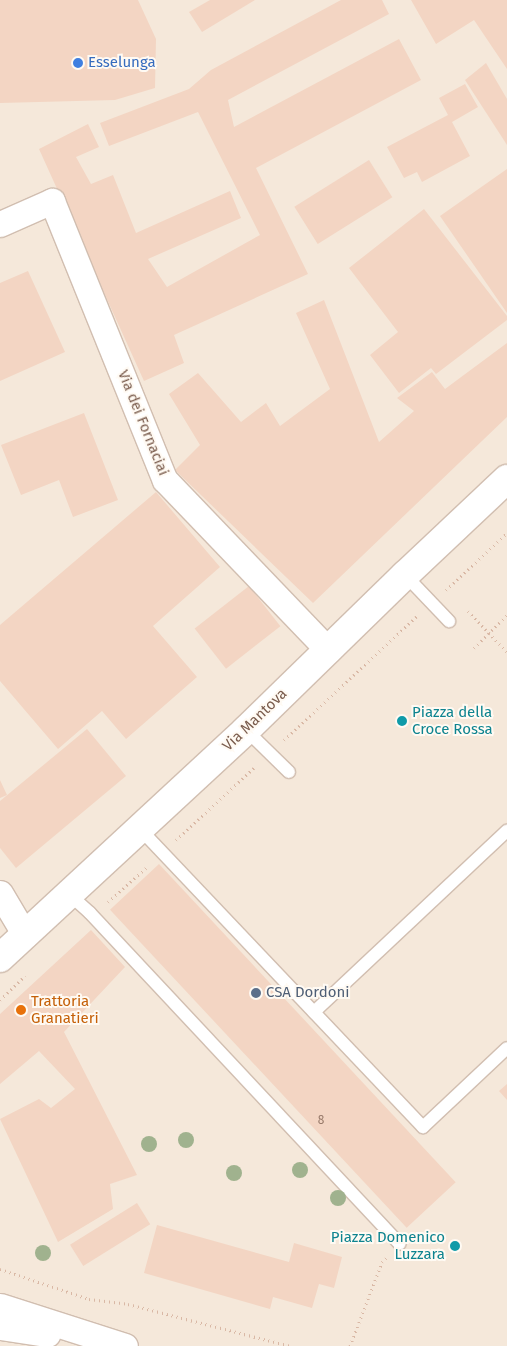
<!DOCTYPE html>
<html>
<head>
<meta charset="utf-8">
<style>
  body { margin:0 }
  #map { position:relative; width:507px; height:1346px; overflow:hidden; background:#fdf6ec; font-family:"Fira Sans",sans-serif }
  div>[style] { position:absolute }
  .residential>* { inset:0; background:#f5e8da; transform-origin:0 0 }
  .building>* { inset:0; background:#f3d5c3; transform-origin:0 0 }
  .path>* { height:3px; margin-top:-1.5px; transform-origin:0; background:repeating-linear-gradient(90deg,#d9b8a5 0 1px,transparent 0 5px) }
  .roads { filter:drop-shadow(1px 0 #d1beb0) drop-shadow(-1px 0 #d1beb0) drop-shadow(0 1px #d1beb0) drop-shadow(0 -1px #d1beb0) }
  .service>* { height:12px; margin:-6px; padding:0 6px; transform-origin:6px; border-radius:6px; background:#fff }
  .minor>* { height:25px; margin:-12.5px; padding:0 12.5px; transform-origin:12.5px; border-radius:12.5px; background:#fff }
  .secondary>* { height:28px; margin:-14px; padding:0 14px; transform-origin:14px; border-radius:14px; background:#fff }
  .trees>* { width:16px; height:16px; margin:-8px; border-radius:50%; background:#a0b28e }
  .dots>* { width:14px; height:14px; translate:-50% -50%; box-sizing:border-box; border:2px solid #fffaf3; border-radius:50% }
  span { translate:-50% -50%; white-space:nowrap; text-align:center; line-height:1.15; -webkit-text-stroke:4px #fffaf3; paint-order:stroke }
  .number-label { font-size:12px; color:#987a6a }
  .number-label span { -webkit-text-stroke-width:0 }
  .shop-label { font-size:15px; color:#366cbe }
  .left { translate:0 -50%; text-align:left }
  .street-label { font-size:15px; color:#7a5c4d }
  .culture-label { font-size:15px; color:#0d838f }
  .right { translate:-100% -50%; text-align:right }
  .service-label { font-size:15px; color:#4e5e75 }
  .food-label { font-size:15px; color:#c56008 }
</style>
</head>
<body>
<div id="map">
  <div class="residential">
    <i style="left:0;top:0;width:507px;height:1346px"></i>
  </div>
  <div class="building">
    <i style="clip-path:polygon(0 0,138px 0,156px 39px,155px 88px,115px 100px,0 103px)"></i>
    <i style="clip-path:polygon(210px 0,255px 0,202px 32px,189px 12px)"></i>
    <i style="clip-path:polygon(341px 0,382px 0,389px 14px,228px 100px,234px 127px,399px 39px,421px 80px,256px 168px,308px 274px,174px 335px,184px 363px,144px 381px,39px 149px,88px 124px,99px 147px,76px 157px,91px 184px,113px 175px,136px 233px,230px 191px,241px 218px,148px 259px,167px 287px,260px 235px,198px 112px,109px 146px,100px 123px,189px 89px,211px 70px)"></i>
    <i style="clip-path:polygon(411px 0,507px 0,507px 69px,474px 20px,436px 44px)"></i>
    <i style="clip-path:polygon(486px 63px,507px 99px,507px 145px,465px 80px)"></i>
    <i style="clip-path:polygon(465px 84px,478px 107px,452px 122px,470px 156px,422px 182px,417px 172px,404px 178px,387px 147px,448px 115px,439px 98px)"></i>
    <i style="left:369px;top:160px;width:44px;height:88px;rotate:58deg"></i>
    <i style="clip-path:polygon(507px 169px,507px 313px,440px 216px)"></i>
    <i style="clip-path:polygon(424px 209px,507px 316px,507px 320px,436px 374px,431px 368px,399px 393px,370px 355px,398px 332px,349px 268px)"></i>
    <i style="clip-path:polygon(28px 271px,65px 352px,0 381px,0 283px)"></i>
    <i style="clip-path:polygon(324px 300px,379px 442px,414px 411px,397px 398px,432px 372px,445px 389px,507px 343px,507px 417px,313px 603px,175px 470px,200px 445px,169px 394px,198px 373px,241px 422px,266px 403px,280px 426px,330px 389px,296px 313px)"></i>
    <i style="clip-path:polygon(84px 413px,118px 500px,73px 517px,59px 480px,21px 495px,1px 445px)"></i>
    <i style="clip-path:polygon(156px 492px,220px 567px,153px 626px,197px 677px,126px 739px,102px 711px,58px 749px,0 681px,0 625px)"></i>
    <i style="left:249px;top:586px;width:51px;height:69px;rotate:52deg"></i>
    <i style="clip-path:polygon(87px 729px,126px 776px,16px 868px,0 848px,0 801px)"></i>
    <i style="clip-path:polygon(0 780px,7px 795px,0 798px)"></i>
    <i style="left:159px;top:864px;width:435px;height:67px;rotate:47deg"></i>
    <i style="clip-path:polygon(91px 930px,125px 967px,64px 1032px,137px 1175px,110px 1184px,113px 1209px,58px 1242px,0 1119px,39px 1099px,51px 1108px,75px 1089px,39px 1051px,0 1084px,0 1014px)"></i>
    <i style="clip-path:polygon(507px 1084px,507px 1100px,499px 1091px)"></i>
    <i style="left:137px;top:1203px;width:25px;height:79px;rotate:58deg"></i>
    <i style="clip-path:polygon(157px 1225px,289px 1262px,294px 1243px,342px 1257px,334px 1288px,319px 1284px,312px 1308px,273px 1297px,270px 1309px,144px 1273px)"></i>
  </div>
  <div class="path">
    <i style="left:446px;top:590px;width:83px;rotate:-43.1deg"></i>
    <i style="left:468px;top:611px;width:57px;rotate:46.4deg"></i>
    <i style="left:474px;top:648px;width:47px;rotate:-45deg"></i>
    <i style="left:284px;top:740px;width:182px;rotate:-43deg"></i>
    <i style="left:176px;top:840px;width:109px;rotate:-42.8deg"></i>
    <i style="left:108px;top:902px;width:54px;rotate:-42deg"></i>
    <i style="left:0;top:1000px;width:35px;rotate:-44deg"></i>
    <i style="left:0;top:1269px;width:94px;rotate:18.6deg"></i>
    <i style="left:89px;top:1299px;width:39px;rotate:7deg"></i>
    <i style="left:128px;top:1304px;width:167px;rotate:14.5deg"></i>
    <i style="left:350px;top:1346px;width:90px;rotate:-69.1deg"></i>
    <i style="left:382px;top:1262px;width:7px;rotate:-45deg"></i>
  </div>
  <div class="roads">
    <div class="service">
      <i style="left:405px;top:575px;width:64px;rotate:46.3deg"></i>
      <i style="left:246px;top:730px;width:60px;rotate:44.3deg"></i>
      <i style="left:140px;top:829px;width:411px;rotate:46.5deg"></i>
      <i style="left:423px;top:1127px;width:115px;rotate:-43.2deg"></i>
      <i style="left:69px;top:894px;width:28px;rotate:42deg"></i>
      <i style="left:90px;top:913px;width:453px;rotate:46.9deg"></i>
      <i style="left:314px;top:1012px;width:265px;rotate:-43.2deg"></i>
    </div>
    <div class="minor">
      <i style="left:0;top:224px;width:57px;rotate:-23.9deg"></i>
      <i style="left:52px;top:201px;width:301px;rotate:68deg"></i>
      <i style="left:165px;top:480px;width:236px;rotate:46.2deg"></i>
      <i style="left:0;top:893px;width:49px;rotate:59.2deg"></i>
      <i style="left:0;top:1306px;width:131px;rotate:17.7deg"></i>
      <i style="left:0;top:1327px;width:48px;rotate:8.5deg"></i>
    </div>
    <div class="secondary">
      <i style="left:0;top:958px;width:335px;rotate:-42.8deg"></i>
      <i style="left:246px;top:730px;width:222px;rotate:-44.3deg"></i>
      <i style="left:405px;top:575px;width:140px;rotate:-43.3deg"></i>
    </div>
  </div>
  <div class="trees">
    <i style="left:186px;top:1140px"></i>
    <i style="left:149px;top:1144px"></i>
    <i style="left:300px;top:1170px"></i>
    <i style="left:234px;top:1173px"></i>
    <i style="left:338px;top:1198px"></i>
    <i style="left:43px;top:1253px"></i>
  </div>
  <div class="dots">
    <i style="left:78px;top:63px;background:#3f7fe0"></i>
    <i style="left:402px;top:721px;background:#0f9aa8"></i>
    <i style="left:256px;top:993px;background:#5c6f8a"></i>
    <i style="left:21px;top:1010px;background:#e8710a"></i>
    <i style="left:455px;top:1246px;background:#0f9aa8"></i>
  </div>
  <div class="number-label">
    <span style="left:321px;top:1121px">8</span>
  </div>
  <div class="shop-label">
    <span class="left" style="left:88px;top:63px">Esselunga</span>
  </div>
  <div class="street-label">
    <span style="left:143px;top:423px;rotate:68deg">Via dei Fornaciai</span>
    <span style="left:255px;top:720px;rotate:-44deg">Via Mantova</span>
  </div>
  <div class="culture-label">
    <span class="left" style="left:412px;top:721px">Piazza della<br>Croce Rossa</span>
    <span class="right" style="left:445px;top:1246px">Piazza Domenico<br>Luzzara</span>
  </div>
  <div class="service-label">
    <span class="left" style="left:266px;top:993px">CSA Dordoni</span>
  </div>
  <div class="food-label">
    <span class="left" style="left:31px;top:1010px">Trattoria<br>Granatieri</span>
  </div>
</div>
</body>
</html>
